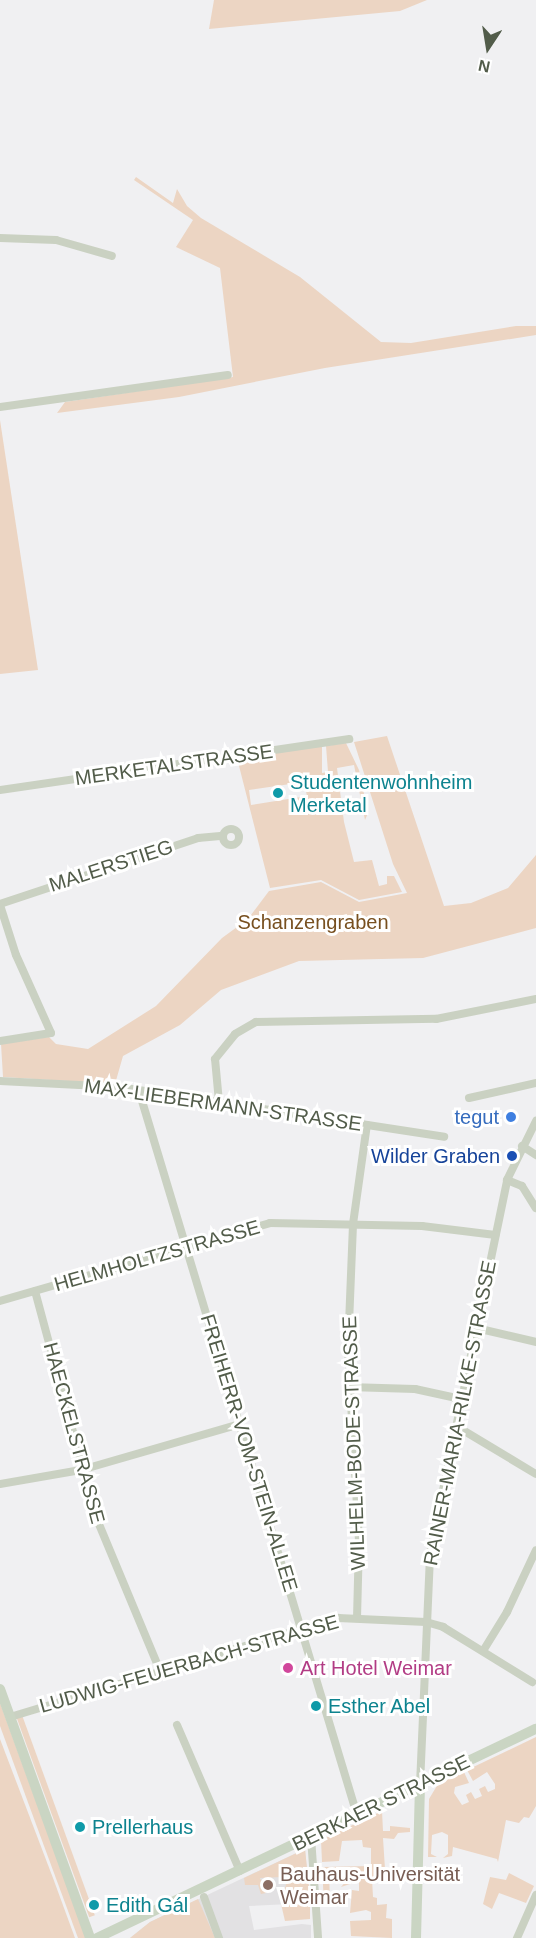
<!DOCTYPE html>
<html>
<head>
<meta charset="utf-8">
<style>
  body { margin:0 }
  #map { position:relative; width:536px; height:1938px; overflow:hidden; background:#f0f0f2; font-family:Helvetica,sans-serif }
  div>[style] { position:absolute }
  .education>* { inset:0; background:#e2e1e3 }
  .green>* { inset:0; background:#ecd5c3; transform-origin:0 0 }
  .street>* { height:8px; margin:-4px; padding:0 4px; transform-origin:4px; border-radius:4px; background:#cad1c2 }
  .street>.ring { margin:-4px; padding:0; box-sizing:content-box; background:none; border:8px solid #cad1c2; border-radius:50% }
  .secondary>* { height:10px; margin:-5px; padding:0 5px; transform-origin:5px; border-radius:5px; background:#cad5c3 }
  .dots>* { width:16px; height:16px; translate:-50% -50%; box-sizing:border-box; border:3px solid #fff; border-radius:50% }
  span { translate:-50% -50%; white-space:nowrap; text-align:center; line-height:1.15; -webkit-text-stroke:6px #fff; paint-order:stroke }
  .street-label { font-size:20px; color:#525c4a }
  .culture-label { font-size:20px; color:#0d838f }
  .left { translate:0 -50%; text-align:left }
  .park-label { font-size:20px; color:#785020 }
  .shop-label { font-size:20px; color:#366cbe }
  .right { translate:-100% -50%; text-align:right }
  .transit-label { font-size:20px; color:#164399 }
  .hotel-label { font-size:20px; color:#b23c85 }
  .education-label { font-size:20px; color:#785e54 }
  .north { position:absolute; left:458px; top:18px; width:60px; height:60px; -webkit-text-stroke:4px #fff; paint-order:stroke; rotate:192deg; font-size:16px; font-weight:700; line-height:24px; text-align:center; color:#525c4a }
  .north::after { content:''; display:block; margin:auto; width:21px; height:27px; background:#525c4a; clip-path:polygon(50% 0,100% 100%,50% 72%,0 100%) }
</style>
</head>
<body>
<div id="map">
  <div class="education">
    <i style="clip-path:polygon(305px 1849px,310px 1903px,249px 1906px,254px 1930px,302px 1924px,311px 1925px,311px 1938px,130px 1938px,150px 1922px)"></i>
  </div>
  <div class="green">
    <i style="clip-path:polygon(214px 0,427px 0,400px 11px,209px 29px)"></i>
    <i style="clip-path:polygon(136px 177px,173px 203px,177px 189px,187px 206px,201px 218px,300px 277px,381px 342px,411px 343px,516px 326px,536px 326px,536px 335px,325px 368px,179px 397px,57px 413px,65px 402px,233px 377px,220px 268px,176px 247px,193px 220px,134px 180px)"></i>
    <i style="clip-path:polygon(0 420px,38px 670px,0 674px)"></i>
    <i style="clip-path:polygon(387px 736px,444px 906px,471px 903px,508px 888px,536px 855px,536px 928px,423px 958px,299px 961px,221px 990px,180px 1025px,123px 1056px,115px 1084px,3px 1077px,1px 1044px,49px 1037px,56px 1044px,88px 1049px,156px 1006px,222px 938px,248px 919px,269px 891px,321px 882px,359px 902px,407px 893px,393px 864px,354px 742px)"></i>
    <i style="clip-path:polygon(evenodd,346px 743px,359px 770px,368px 813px,365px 820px,354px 765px,337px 768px,344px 822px,354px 862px,372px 860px,379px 886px,387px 884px,387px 876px,394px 876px,402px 892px,359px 900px,321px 880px,270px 888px,237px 758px,322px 746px,322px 773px,328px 772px,326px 746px,346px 743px,304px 782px,307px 796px,251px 805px,249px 790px,304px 782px)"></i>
    <i style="clip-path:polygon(0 1703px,86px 1938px,78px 1938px,37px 1827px,0 1726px)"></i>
    <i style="left:22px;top:1715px;width:213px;height:6px;rotate:70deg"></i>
    <i style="clip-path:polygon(536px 1737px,536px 1806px,529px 1818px,524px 1817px,519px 1823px,506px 1820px,498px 1862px,497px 1859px,453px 1847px,452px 1856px,443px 1858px,448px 1854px,448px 1835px,442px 1832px,432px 1835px,431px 1854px,437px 1857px,428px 1857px,429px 1799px,438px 1784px,464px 1772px,469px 1783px,455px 1787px,454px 1793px,462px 1805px,469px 1802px,466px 1795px,471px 1792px,475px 1799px,482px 1796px,479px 1789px,485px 1786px,488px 1792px,495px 1789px,495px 1784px,487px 1772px,473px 1781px,467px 1770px)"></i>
    <i style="clip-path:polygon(0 1739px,53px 1878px,75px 1938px,0 1938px)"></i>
    <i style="clip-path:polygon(382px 1811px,383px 1831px,390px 1831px,390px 1826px,410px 1828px,410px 1832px,398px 1833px,394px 1839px,383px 1838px,385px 1869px,391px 1875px,388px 1879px,383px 1875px,372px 1879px,373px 1897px,377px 1898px,377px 1905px,387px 1904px,386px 1918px,392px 1919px,392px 1938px,351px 1936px,350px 1921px,371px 1920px,371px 1912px,366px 1910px,350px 1913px,352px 1890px,359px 1891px,359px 1881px,341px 1887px,347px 1880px,346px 1872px,329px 1869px,330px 1903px,324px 1903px,322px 1867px,371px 1866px,371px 1848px,363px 1847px,362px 1840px,342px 1841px,339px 1861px,322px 1862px,321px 1840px)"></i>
    <i style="clip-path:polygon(305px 1849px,310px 1896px,283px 1897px,286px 1884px,282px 1877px,260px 1878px,266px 1893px,261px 1894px,258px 1885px,245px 1885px,244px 1878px)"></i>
    <i style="clip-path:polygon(509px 1873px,534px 1886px,526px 1903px,499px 1893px,492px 1909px,483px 1904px,490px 1877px,506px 1880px)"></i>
    <i style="clip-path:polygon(198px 1899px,215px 1938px,130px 1938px,150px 1922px)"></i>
    <i style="clip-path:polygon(310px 1900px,310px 1919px,285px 1921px,281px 1904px)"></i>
  </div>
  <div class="street">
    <i style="left:0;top:238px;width:56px;rotate:2deg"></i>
    <i style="left:56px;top:240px;width:58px;rotate:15.9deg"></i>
    <i style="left:0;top:407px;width:230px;rotate:-8deg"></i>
    <i style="left:0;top:790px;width:353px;rotate:-8.3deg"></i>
    <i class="ring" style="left:223px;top:829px;width:8px;height:8px"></i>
    <i style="left:0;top:904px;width:209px;rotate:-18.4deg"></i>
    <i style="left:198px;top:838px;width:25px;rotate:-5deg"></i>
    <i style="left:0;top:905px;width:52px;rotate:72.3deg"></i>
    <i style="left:16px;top:955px;width:85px;rotate:65.8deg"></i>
    <i style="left:51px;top:1033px;width:52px;rotate:171.1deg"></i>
    <i style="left:0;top:1081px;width:119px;rotate:2.9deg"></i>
    <i style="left:119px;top:1087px;width:329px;rotate:8.7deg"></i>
    <i style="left:139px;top:1091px;width:756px;rotate:73.24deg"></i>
    <i style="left:469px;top:1098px;width:69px;rotate:-12.6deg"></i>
    <i style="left:219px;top:1102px;width:43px;rotate:-95.3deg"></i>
    <i style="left:215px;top:1059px;width:32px;rotate:-51deg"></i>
    <i style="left:235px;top:1034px;width:24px;rotate:-30deg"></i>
    <i style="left:256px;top:1022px;width:180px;rotate:-1deg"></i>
    <i style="left:436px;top:1019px;width:102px;rotate:-11.3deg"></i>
    <i style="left:522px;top:1146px;width:17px;rotate:33deg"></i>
    <i style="left:507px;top:1180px;width:16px;rotate:22deg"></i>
    <i style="left:522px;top:1186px;width:26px;rotate:58deg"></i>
    <i style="left:35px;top:1291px;width:234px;rotate:74.9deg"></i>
    <i style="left:96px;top:1517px;width:169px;rotate:67.4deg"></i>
    <i style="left:0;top:1301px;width:281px;rotate:-16.1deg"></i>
    <i style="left:270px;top:1223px;width:152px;rotate:1.1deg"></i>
    <i style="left:422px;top:1226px;width:74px;rotate:7deg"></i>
    <i style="left:476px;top:1328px;width:62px;rotate:13.1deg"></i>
    <i style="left:348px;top:1387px;width:67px;rotate:1.7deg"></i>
    <i style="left:415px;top:1389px;width:47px;rotate:12.3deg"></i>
    <i style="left:456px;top:1426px;width:93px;rotate:31deg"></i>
    <i style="left:0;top:1484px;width:82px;rotate:-9.8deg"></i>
    <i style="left:81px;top:1470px;width:166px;rotate:-16.1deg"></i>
    <i style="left:357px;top:1618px;width:77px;rotate:-88.5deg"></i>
    <i style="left:359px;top:1541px;width:192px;rotate:-93.3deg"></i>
    <i style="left:348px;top:1349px;width:125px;rotate:-87.7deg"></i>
    <i style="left:353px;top:1224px;width:100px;rotate:-82deg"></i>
    <i style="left:483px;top:1651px;width:46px;rotate:-58.4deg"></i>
    <i style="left:507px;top:1612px;width:68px;rotate:-64.9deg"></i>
    <i style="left:10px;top:1717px;width:343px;rotate:-16.8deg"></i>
    <i style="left:338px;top:1618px;width:88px;rotate:2.6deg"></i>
    <i style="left:426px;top:1622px;width:18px;rotate:16deg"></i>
    <i style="left:443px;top:1627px;width:105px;rotate:31.7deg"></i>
    <i style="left:177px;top:1725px;width:159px;rotate:66.7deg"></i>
    <i style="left:420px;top:1785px;width:232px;rotate:-87.5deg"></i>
    <i style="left:430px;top:1553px;width:381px;rotate:-78.3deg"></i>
    <i style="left:507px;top:1180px;width:66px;rotate:-63.8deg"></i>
    <i style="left:311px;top:1837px;width:101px;rotate:86deg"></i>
    <i style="left:204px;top:1897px;width:44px;rotate:69.9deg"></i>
    <i style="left:517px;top:1938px;width:47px;rotate:-66.2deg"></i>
  </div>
  <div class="secondary">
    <i style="left:0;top:1689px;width:265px;rotate:70.1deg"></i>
    <i style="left:97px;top:1938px;width:486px;rotate:-25.5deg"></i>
    <i style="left:416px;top:1938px;width:153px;rotate:-88.5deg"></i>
  </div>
  <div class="dots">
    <i style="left:278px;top:793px;background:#0f9aa8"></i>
    <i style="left:511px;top:1117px;background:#3f7fe0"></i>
    <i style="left:512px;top:1156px;background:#1a4fb4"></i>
    <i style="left:288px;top:1668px;background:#d1479c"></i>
    <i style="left:316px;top:1706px;background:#0f9aa8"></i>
    <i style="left:80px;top:1827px;background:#0f9aa8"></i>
    <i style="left:268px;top:1885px;background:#8d6e63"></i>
    <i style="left:94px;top:1905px;background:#0f9aa8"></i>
  </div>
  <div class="street-label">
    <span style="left:174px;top:765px;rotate:-8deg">MERKETALSTRASSE</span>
    <span style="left:111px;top:866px;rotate:-18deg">MALERSTIEG</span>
    <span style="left:223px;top:1105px;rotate:8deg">MAX-LIEBERMANN-STRASSE</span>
    <span style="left:157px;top:1256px;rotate:-16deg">HELMHOLTZSTRASSE</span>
    <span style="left:460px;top:1413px;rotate:-79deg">RAINER-MARIA-RILKE-STRASSE</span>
    <span style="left:74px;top:1433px;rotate:75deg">HAECKELSTRASSE</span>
    <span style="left:354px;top:1443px;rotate:-92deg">WILHELM-BODE-STRASSE</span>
    <span style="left:249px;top:1453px;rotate:73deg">FREIHERR-VOM-STEIN-ALLEE</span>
    <span style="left:189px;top:1664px;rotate:-16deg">LUDWIG-FEUERBACH-STRASSE</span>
    <span style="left:381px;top:1803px;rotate:-26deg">BERKAER STRASSE</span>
  </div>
  <div class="culture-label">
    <span class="left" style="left:290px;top:794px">Studentenwohnheim<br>Merketal</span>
    <span class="left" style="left:328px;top:1706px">Esther Abel</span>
    <span class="left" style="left:92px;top:1827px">Prellerhaus</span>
    <span class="left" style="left:106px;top:1905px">Edith Gál</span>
  </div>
  <div class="park-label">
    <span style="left:313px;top:922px">Schanzengraben</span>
  </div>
  <div class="shop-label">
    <span class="right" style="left:499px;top:1117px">tegut</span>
  </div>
  <div class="transit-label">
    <span class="right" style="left:500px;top:1156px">Wilder Graben</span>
  </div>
  <div class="hotel-label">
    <span class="left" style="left:300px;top:1668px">Art Hotel Weimar</span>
  </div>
  <div class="education-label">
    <span class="left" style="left:280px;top:1886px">Bauhaus-Universität<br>Weimar</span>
  </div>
  <div class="north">N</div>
</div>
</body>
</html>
